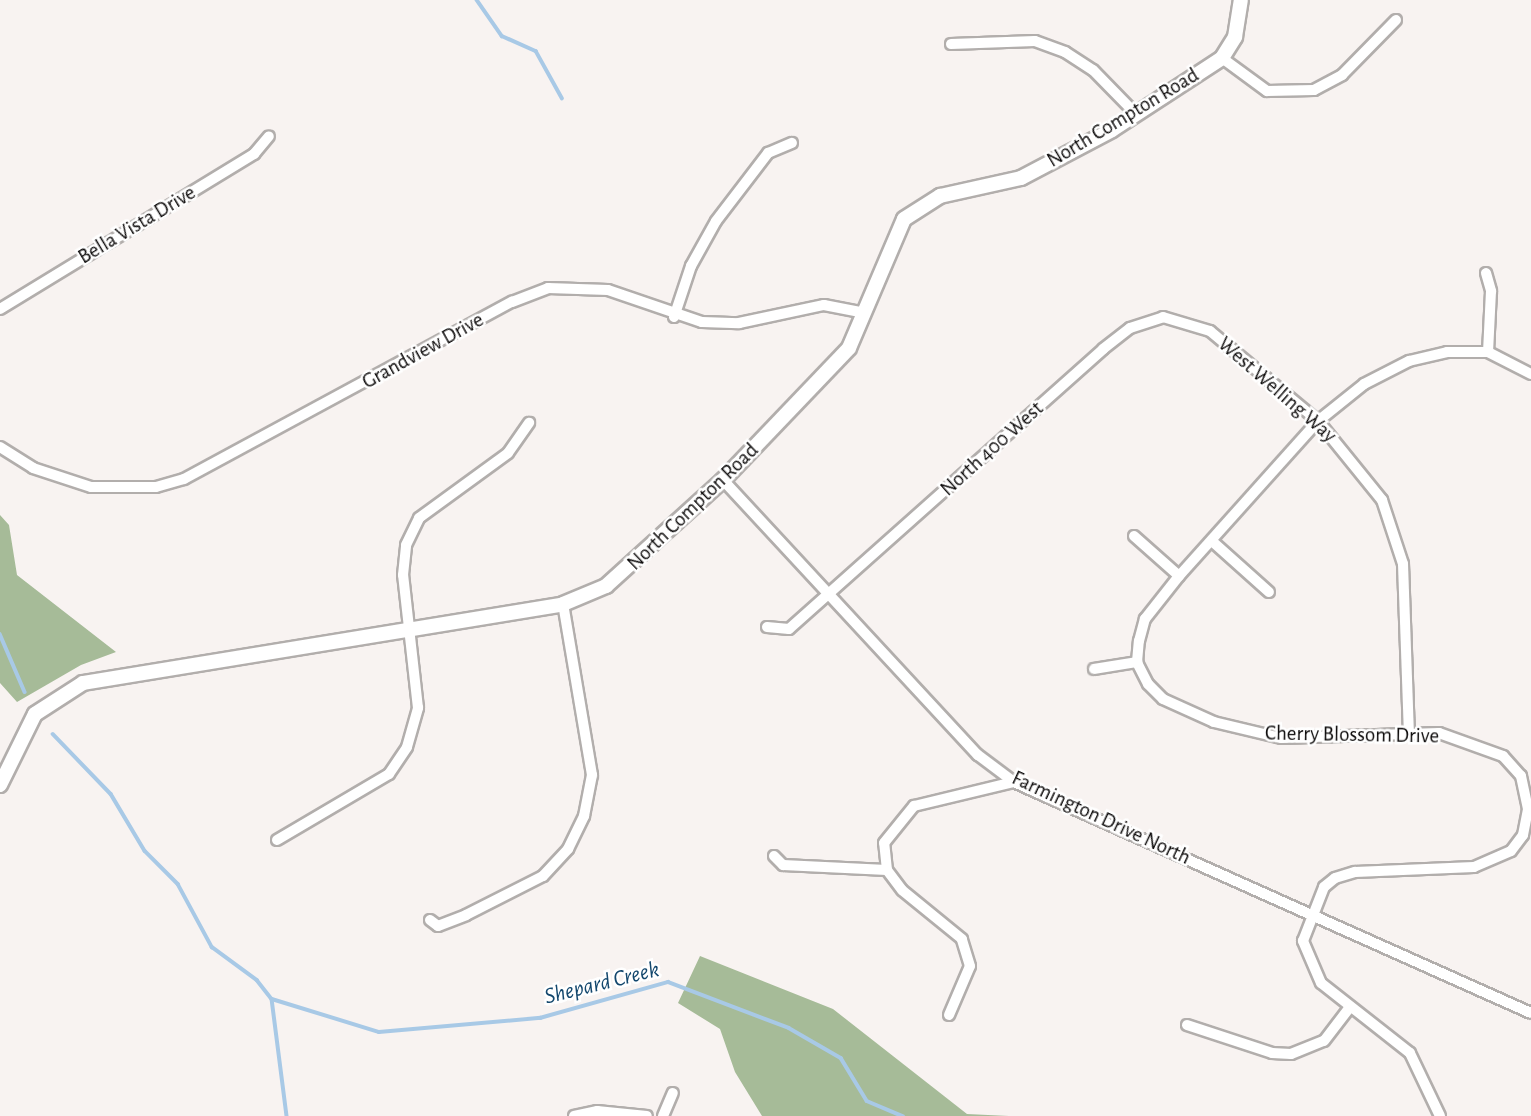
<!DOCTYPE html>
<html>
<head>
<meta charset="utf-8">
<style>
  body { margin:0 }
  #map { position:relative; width:1531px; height:1116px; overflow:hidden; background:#f8f3f1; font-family:"Alegreya Sans",sans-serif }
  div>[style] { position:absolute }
  .forest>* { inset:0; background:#a6bb98 }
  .stream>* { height:3.5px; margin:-1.75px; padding:0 1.75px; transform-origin:1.75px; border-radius:1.75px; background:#a8c9e6 }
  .roads { filter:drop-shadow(2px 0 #b2aeac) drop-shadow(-2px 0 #b2aeac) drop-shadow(0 2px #b2aeac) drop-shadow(0 -2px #b2aeac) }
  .minor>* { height:10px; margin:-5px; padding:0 5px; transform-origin:5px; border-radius:5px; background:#fff }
  .tertiary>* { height:14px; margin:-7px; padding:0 7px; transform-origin:7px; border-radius:7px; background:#fff }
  span { translate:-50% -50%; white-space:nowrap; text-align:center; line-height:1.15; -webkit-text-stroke:5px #fff; paint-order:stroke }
  .street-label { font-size:21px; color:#0d0b0b }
  .water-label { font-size:23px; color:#13476d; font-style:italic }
</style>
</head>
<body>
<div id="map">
  <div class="forest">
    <i style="clip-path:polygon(0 515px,9px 525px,17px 575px,116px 652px,81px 665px,17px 702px,0 683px)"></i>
    <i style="clip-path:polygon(700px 956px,833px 1009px,967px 1114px,1009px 1116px,762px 1116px,735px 1072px,720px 1029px,678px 1003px)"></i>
  </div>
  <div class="stream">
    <i style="left:477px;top:0;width:44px;rotate:55.2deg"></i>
    <i style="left:502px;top:36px;width:37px;rotate:24deg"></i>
    <i style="left:536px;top:51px;width:54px;rotate:61deg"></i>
    <i style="left:0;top:634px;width:63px;rotate:66.7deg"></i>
    <i style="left:53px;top:734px;width:83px;rotate:46deg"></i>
    <i style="left:111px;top:794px;width:66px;rotate:59.2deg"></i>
    <i style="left:145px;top:851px;width:47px;rotate:45deg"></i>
    <i style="left:178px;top:884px;width:72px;rotate:61.6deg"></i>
    <i style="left:212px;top:947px;width:56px;rotate:36.3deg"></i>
    <i style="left:257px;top:980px;width:24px;rotate:52deg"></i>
    <i style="left:272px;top:999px;width:118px;rotate:82.7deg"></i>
    <i style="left:272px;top:999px;width:112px;rotate:17.1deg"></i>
    <i style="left:379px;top:1032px;width:162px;rotate:-5deg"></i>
    <i style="left:540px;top:1018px;width:133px;rotate:-15.7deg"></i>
    <i style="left:668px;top:982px;width:129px;rotate:20.8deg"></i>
    <i style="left:789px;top:1028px;width:60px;rotate:30deg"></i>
    <i style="left:841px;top:1058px;width:50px;rotate:58.8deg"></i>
    <i style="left:867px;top:1101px;width:39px;rotate:23deg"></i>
  </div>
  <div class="roads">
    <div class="minor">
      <i style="left:951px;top:44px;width:84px;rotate:-2deg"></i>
      <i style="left:1035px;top:41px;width:32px;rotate:20deg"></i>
      <i style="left:1065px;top:52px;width:33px;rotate:33deg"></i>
      <i style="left:1093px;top:70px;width:62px;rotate:45.7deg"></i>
      <i style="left:1222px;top:58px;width:56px;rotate:36.3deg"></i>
      <i style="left:1267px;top:91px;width:47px;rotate:-1.2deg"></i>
      <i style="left:1314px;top:90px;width:32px;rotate:-28deg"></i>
      <i style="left:1342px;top:75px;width:77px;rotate:-45.5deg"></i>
      <i style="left:1486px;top:273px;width:19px;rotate:74deg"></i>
      <i style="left:1491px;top:291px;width:61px;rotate:92.8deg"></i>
      <i style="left:0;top:309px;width:298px;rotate:-31.4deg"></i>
      <i style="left:254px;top:154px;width:23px;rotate:-50deg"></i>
      <i style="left:674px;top:317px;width:54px;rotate:-71.6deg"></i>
      <i style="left:691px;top:266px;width:51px;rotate:-60.9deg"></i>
      <i style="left:716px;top:221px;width:86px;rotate:-52.6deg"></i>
      <i style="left:768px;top:153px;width:26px;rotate:-23deg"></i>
      <i style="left:0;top:447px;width:39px;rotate:32deg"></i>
      <i style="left:33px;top:468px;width:61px;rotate:18.1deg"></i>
      <i style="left:91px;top:487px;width:65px"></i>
      <i style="left:156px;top:487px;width:29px;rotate:-16deg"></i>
      <i style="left:184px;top:479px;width:373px;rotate:-28.4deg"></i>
      <i style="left:512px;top:302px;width:39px;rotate:-21deg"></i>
      <i style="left:548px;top:288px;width:60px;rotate:1.9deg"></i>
      <i style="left:608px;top:290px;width:99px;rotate:18.8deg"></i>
      <i style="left:702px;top:322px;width:37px;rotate:2deg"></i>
      <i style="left:739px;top:323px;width:87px;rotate:-12deg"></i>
      <i style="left:824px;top:305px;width:42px;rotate:11deg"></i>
      <i style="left:723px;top:480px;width:375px;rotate:47.2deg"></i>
      <i style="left:978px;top:755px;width:45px;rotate:36.9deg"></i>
      <i style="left:1014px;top:782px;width:566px;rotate:24.08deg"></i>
      <i style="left:1134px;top:536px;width:60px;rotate:41.6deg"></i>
      <i style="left:1213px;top:542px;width:75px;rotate:41.8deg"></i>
      <i style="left:767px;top:627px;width:22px;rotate:5deg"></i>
      <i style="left:789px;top:629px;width:421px;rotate:-41.7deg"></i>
      <i style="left:1103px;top:349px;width:34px;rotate:-38deg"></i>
      <i style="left:1130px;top:328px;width:35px;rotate:-18deg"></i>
      <i style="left:1163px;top:317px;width:49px;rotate:16.6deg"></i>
      <i style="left:1210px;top:331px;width:141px;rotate:39.8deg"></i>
      <i style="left:1318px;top:421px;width:102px;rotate:51deg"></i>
      <i style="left:1382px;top:500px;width:67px;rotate:71.8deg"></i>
      <i style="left:1403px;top:564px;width:170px;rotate:88deg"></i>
      <i style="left:1094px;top:669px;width:44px;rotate:-9.2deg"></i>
      <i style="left:277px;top:840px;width:130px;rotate:-30.5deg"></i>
      <i style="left:389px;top:774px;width:32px;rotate:-56deg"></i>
      <i style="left:407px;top:747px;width:41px;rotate:-74.2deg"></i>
      <i style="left:418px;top:708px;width:134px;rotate:-96.4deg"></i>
      <i style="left:403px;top:575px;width:30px;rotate:-84deg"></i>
      <i style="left:406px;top:545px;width:30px;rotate:-64deg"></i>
      <i style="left:419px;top:518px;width:110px;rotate:-36.1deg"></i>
      <i style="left:508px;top:453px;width:37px;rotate:-55deg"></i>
      <i style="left:774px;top:856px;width:13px;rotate:45deg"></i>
      <i style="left:783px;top:865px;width:104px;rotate:2.8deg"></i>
      <i style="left:430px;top:920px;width:10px;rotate:37deg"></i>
      <i style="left:438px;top:926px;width:30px;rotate:-21deg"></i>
      <i style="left:466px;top:915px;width:86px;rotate:-26.9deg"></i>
      <i style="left:543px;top:876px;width:37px;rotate:-47deg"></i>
      <i style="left:568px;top:849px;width:37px;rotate:-64deg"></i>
      <i style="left:584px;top:816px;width:42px;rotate:-79deg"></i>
      <i style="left:592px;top:775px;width:173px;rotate:-99.6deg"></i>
      <i style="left:949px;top:1015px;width:53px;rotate:-66.8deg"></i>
      <i style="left:970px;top:966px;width:28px;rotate:-107deg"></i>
      <i style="left:962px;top:939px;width:77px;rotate:-140.8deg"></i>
      <i style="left:902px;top:890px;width:25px;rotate:-127deg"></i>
      <i style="left:887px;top:870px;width:27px;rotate:-96deg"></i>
      <i style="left:884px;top:843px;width:48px;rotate:-51deg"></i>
      <i style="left:914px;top:806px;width:103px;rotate:-13.5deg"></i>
      <i style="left:1187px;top:1025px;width:89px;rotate:18.2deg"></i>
      <i style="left:1272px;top:1053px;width:19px;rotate:3deg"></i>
      <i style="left:1291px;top:1054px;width:35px;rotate:-22deg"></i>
      <i style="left:1324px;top:1041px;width:43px;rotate:-52.6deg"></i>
      <i style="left:574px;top:1116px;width:24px;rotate:-12deg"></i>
      <i style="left:597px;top:1111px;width:50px;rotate:5.7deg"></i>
      <i style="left:663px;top:1116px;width:25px;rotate:-67deg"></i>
      <i style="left:1440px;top:1116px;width:70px;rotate:-115.5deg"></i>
      <i style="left:1410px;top:1053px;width:113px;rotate:-141.8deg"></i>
      <i style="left:1321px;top:983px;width:46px;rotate:-113.2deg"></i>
      <i style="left:1303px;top:941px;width:58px;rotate:-68.7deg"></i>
      <i style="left:1324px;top:887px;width:14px;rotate:-39deg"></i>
      <i style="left:1335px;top:878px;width:21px;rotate:-17deg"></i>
      <i style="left:1355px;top:872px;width:119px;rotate:-2.4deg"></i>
      <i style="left:1474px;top:867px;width:40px;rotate:-23.4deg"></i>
      <i style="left:1511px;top:851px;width:20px;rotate:-53deg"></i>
      <i style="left:1523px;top:835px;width:26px;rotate:-79deg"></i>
      <i style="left:1528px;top:809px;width:34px;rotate:-102deg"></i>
      <i style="left:1521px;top:776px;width:27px;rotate:-132deg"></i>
      <i style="left:1503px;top:756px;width:68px;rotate:-160.2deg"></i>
      <i style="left:1439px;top:733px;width:158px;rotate:178.2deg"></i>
      <i style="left:1281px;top:738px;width:69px;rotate:-166.6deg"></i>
      <i style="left:1214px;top:722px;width:56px;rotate:-155.7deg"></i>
      <i style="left:1163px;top:699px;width:21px;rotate:-135deg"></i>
      <i style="left:1148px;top:684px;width:25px;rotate:-117deg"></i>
      <i style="left:1137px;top:662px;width:21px;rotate:-85deg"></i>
      <i style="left:1139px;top:641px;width:23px;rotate:-75deg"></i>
      <i style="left:1145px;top:619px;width:55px;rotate:-51.7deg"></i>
      <i style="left:1179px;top:576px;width:208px;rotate:-48.1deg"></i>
      <i style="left:1318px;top:421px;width:59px;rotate:-38.8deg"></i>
      <i style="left:1364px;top:384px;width:51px;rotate:-27.1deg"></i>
      <i style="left:1409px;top:361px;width:39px;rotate:-13deg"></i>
      <i style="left:1447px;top:352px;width:41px"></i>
      <i style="left:1488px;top:352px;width:48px;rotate:27.1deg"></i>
    </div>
    <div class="tertiary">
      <i style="left:0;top:785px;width:79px;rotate:-63.8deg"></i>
      <i style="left:35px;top:714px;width:57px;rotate:-32.9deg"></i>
      <i style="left:83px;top:683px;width:486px;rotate:-9.3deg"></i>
      <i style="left:563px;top:604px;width:47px;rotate:-22.7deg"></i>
      <i style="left:606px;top:586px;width:158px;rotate:-42.2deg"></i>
      <i style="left:723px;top:480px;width:182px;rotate:-46.3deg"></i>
      <i style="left:849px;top:348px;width:140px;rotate:-66.9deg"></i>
      <i style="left:904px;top:219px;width:43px;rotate:-32.6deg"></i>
      <i style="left:940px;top:196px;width:83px;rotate:-12.5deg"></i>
      <i style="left:1021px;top:178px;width:103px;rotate:-27.8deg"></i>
      <i style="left:1112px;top:130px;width:131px;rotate:-33.2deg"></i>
      <i style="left:1222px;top:58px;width:25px;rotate:-58deg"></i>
      <i style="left:1235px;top:37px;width:37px;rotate:-81deg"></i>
    </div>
  </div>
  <div class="street-label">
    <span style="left:1123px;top:118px;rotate:-31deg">North Compton Road</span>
    <span style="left:137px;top:225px;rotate:-31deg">Bella Vista Drive</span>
    <span style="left:423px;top:351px;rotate:-29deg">Grandview Drive</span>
    <span style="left:1277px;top:390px;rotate:41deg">West Welling Way</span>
    <span style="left:992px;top:449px;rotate:-42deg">North 400 West</span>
    <span style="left:693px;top:507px;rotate:-44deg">North Compton Road</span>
    <span style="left:1352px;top:735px;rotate:1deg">Cherry Blossom Drive</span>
    <span style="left:1101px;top:818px;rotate:25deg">Farmington Drive North</span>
  </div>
  <div class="water-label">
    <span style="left:602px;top:984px;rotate:-14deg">Shepard Creek</span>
  </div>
</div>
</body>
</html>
